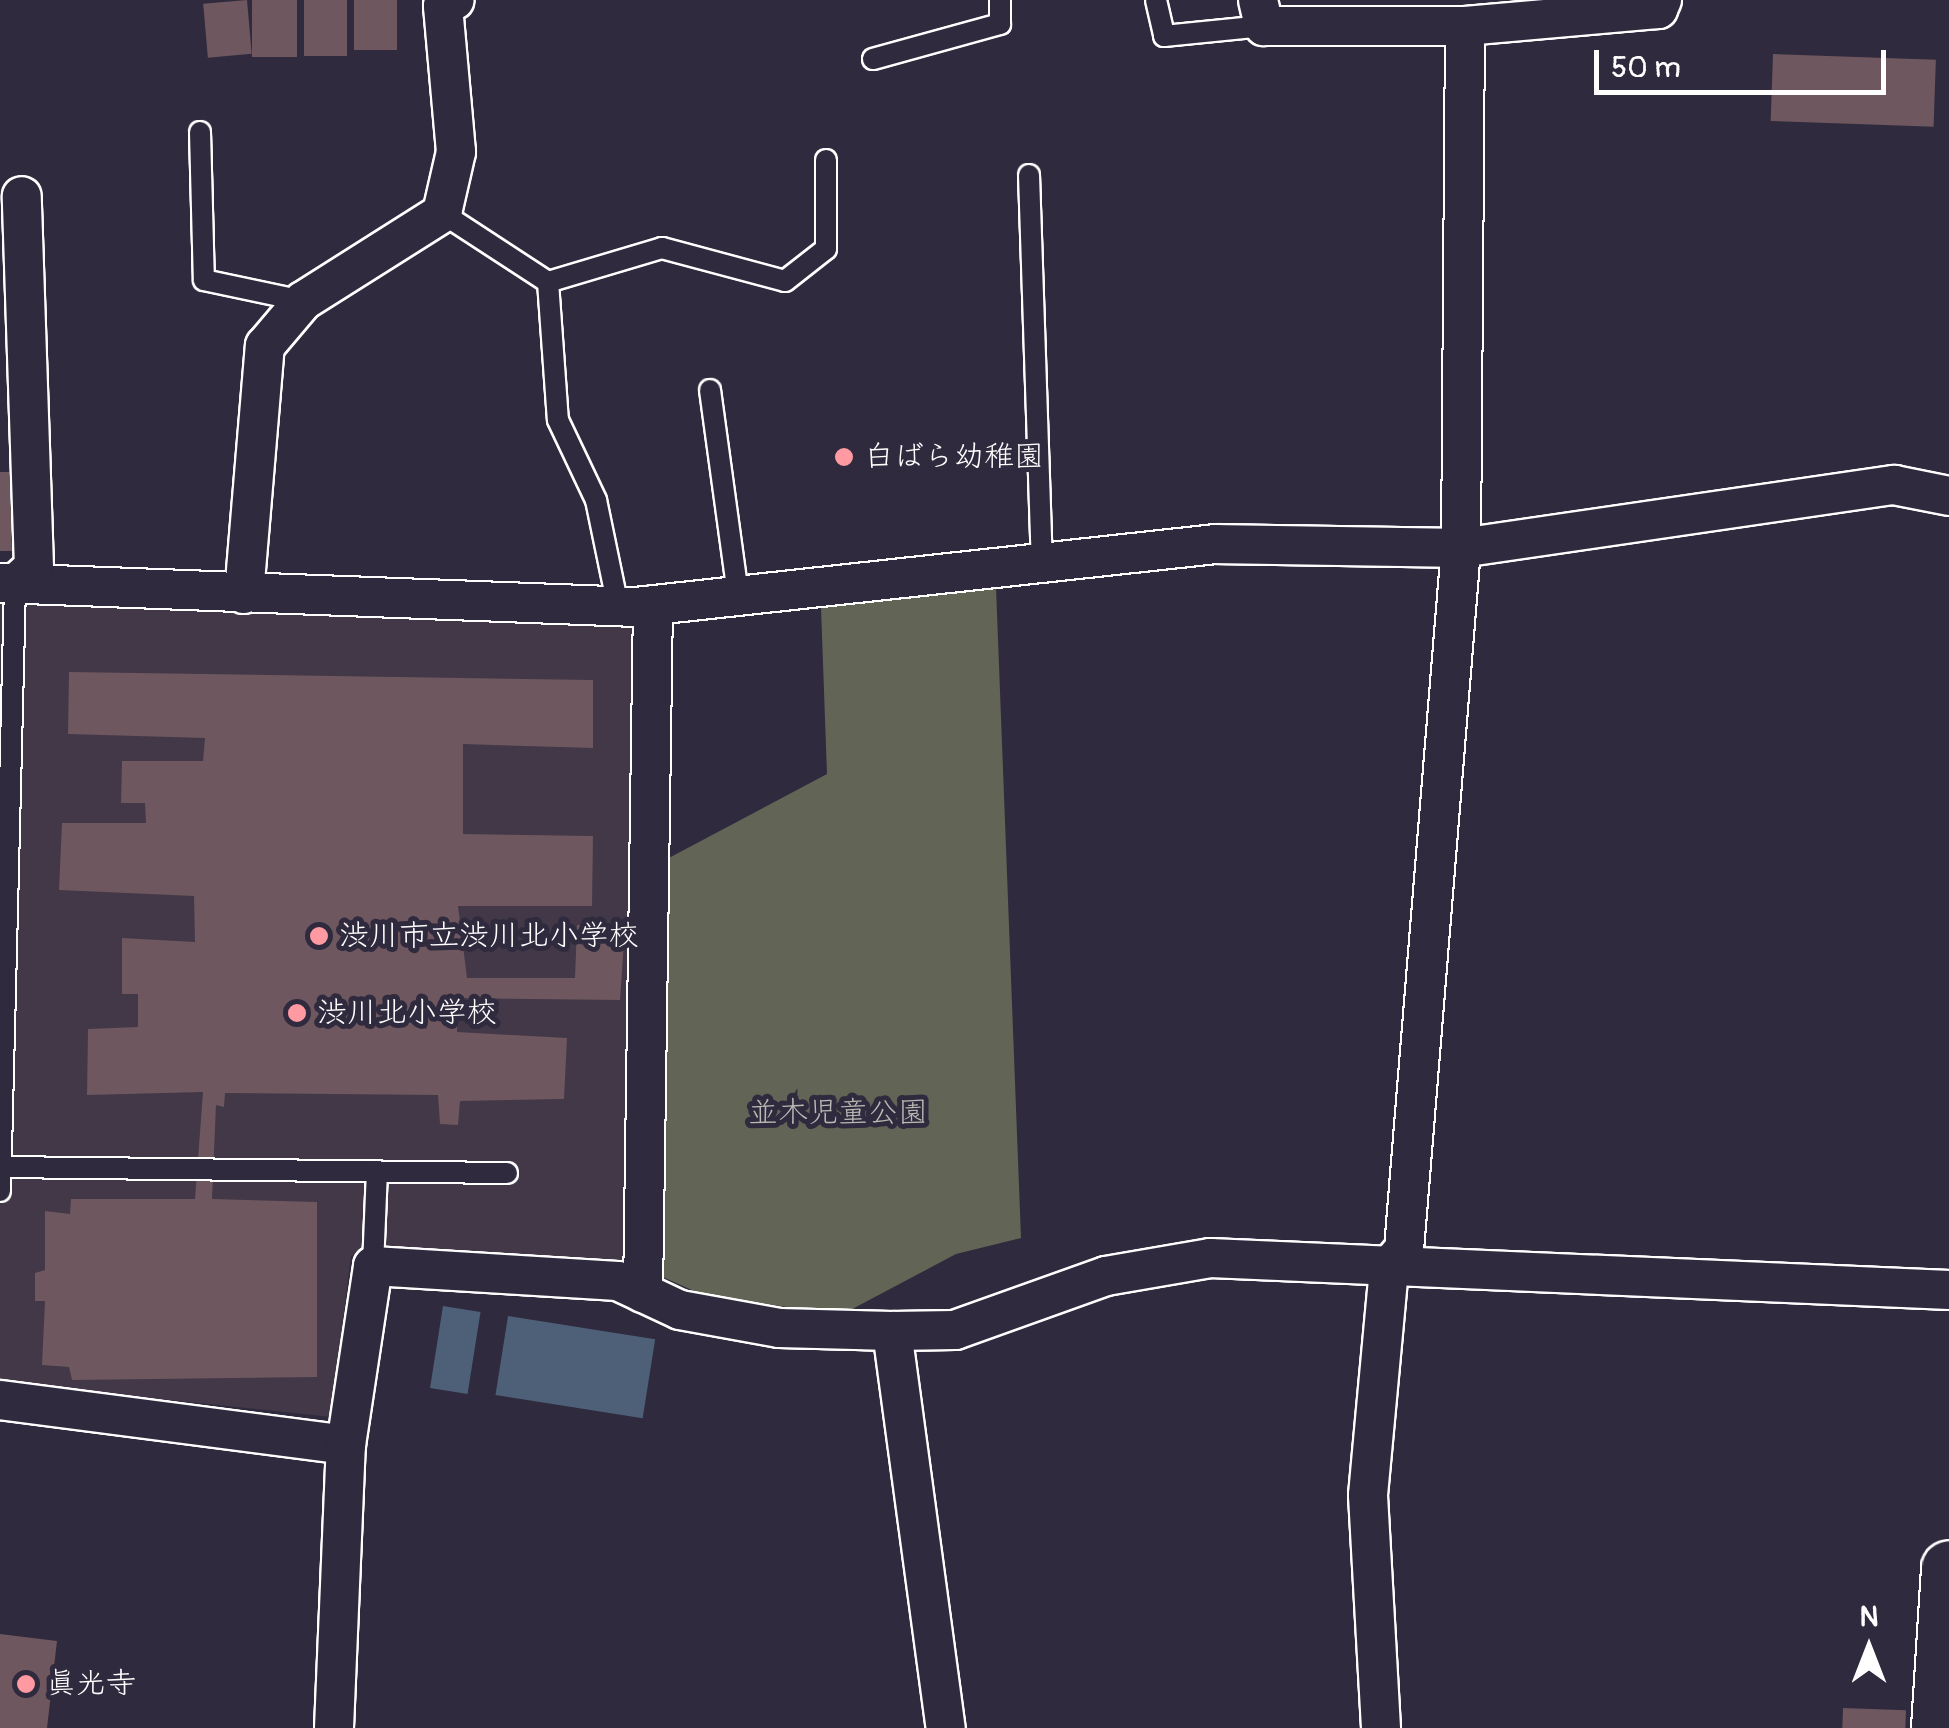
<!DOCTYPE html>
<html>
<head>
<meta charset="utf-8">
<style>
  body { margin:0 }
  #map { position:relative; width:1949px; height:1728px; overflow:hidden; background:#2f2a3d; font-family:Pangolin,"Klee One",sans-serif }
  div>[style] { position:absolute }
  .built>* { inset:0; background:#423847 }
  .green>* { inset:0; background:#626456 }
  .water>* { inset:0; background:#4d6078; transform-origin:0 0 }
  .building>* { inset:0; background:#6e575e; transform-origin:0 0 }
  .roads { filter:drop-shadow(2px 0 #fff) drop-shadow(-2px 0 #fff) drop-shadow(0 2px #fff) drop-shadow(0 -2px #fff) }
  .lane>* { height:20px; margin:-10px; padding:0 10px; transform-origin:10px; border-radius:10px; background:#2f2a3d }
  .street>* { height:38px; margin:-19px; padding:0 19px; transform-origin:19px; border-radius:19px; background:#2f2a3d }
  .primary>* { height:55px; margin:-27.5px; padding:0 27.5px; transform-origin:27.5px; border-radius:27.5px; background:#2f2a3d }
  .dots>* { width:28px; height:28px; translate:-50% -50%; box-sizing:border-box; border:5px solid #2f2a3d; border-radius:50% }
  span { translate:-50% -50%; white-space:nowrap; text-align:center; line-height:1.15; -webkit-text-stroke:10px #2f2a3d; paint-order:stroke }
  .poi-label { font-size:30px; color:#fff }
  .left { translate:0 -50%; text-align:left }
  .park-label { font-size:30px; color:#b8b9b3 }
  .north { position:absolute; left:1819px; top:1598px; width:100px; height:100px; -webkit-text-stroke:8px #2f2a3d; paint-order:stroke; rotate:0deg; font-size:28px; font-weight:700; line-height:40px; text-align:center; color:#fff }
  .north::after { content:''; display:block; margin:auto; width:35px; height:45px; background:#fff; clip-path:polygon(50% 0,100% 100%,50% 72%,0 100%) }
  .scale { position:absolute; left:1594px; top:50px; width:292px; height:45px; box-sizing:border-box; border:5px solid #fff; border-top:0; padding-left:12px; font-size:30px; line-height:35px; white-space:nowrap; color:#fff; -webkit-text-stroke:8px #2f2a3d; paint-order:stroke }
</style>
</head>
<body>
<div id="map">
  <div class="built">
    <i style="clip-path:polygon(0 598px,642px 621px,635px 1271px,401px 1251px,351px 1256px,331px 1417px,0 1382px)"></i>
  </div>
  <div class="green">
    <i style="clip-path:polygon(996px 587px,1021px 1238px,956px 1254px,841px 1315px,701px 1294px,656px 1274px,665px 860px,827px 774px,821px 608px)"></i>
  </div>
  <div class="water">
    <i style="left:443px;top:1306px;width:38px;height:83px;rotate:9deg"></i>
    <i style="left:508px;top:1316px;width:149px;height:80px;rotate:9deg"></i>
  </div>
  <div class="building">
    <i style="left:247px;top:0;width:54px;height:44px;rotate:85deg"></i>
    <i style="left:252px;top:0;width:45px;height:57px"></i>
    <i style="left:304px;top:0;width:43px;height:56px"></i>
    <i style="left:354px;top:0;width:43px;height:50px"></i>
    <i style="left:1773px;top:54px;width:163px;height:67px;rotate:2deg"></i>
    <i style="clip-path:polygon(0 472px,10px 472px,12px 551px,0 551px)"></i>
    <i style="clip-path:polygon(69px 672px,593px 680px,593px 748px,463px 744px,463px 834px,593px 836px,592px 906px,458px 906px,467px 978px,575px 978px,577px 925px,625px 926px,620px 1000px,457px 998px,457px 1032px,567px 1038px,564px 1099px,460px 1101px,458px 1125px,440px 1124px,438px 1095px,225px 1093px,224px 1107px,216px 1105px,212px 1199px,317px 1202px,317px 1377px,72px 1380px,69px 1367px,42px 1365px,45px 1301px,35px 1301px,35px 1273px,45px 1270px,45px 1211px,70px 1214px,71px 1199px,195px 1199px,203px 1092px,87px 1095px,88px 1029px,138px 1027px,138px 994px,122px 994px,122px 938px,195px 942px,194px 896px,59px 890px,62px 823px,146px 823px,145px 803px,121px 803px,122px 761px,203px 761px,205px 738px,68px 734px)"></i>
    <i style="clip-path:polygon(0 1634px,57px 1641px,47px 1728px,0 1728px)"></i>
    <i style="left:1843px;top:1708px;width:63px;height:20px;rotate:2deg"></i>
  </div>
  <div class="roads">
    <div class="lane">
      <i style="left:1156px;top:0;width:37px;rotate:77deg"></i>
      <i style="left:1164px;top:36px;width:100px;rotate:-5.7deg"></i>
      <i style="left:873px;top:59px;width:132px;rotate:-15.4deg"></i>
      <i style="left:1000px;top:24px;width:24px;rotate:-90deg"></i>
      <i style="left:200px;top:132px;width:148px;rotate:88.5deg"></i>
      <i style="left:204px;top:280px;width:101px;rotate:12deg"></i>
      <i style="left:1029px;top:175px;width:387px;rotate:88.1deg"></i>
      <i style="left:442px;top:213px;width:126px;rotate:33.1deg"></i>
      <i style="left:548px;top:282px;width:119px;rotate:-16.6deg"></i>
      <i style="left:662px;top:248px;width:127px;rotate:15deg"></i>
      <i style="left:785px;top:281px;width:52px;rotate:-38deg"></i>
      <i style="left:826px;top:249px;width:89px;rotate:-90deg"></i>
      <i style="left:548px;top:282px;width:138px;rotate:85.9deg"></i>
      <i style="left:558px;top:420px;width:89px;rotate:64.6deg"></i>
      <i style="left:596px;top:500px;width:108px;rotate:78.3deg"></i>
      <i style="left:710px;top:390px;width:207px;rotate:82.2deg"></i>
      <i style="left:1px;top:1167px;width:506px;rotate:0.68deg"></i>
      <i style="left:0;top:1191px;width:607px;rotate:-88.58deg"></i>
      <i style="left:373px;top:1266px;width:95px;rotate:-87.6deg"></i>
    </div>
    <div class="street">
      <i style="left:1258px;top:0;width:27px;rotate:77deg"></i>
      <i style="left:1264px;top:26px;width:201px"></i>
      <i style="left:1465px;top:26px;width:194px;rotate:-5deg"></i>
      <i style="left:1658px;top:9px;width:10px;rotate:-66deg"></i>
      <i style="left:0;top:583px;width:636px;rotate:2.16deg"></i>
      <i style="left:636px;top:607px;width:583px;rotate:-6.2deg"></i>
      <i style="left:1216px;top:544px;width:245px;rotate:0.9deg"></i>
      <i style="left:1461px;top:548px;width:438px;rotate:-8.3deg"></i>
      <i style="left:1894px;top:485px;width:56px;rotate:11.3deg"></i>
      <i style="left:15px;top:584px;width:25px;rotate:-42deg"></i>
      <i style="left:34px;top:567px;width:371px;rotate:-91.9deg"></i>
      <i style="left:244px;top:594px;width:249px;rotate:-85.2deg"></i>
      <i style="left:265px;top:346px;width:59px;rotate:-49.8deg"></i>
      <i style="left:303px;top:301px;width:165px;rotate:-32.3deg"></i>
      <i style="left:442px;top:213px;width:63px;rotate:-77.1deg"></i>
      <i style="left:456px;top:152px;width:147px;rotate:-95.1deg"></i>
      <i style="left:443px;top:6px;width:13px;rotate:-27deg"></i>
      <i style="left:643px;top:1293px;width:688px;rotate:-89.17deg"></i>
      <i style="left:892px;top:1331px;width:401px;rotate:82.3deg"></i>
      <i style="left:0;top:1400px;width:349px;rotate:7.4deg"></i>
      <i style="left:334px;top:1728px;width:283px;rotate:-87.6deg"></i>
      <i style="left:346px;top:1445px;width:181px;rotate:-81.4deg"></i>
      <i style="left:373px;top:1266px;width:245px;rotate:3.5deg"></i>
      <i style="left:618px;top:1281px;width:68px;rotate:25.1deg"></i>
      <i style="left:680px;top:1310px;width:101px;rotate:10.3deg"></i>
      <i style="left:779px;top:1328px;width:113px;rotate:1.5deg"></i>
      <i style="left:892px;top:1331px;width:63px;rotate:-0.9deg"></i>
      <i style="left:955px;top:1330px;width:160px;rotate:-19.7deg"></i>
      <i style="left:1106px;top:1276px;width:106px;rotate:-9.8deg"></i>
      <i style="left:1210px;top:1258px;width:740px;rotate:2.48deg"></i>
      <i style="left:1381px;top:1728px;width:233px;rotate:-93.2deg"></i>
      <i style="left:1368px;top:1495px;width:229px;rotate:-84.7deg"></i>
      <i style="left:1389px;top:1267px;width:23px;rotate:-50deg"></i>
      <i style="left:1404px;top:1249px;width:703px;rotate:-85.35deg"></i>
      <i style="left:1461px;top:548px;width:522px;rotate:-89.56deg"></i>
    </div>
    <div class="primary">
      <i style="left:1939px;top:1728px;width:160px;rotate:-86.4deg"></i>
    </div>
  </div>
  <div class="dots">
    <i style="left:844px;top:457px;background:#ff9aa2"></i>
    <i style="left:319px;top:936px;background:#ff9aa2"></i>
    <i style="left:297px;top:1013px;background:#ff9aa2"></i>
    <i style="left:26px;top:1684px;background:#ff9aa2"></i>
  </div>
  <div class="poi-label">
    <span class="left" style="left:864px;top:457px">白ばら幼稚園</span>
    <span class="left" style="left:339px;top:936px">渋川市立渋川北小学校</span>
    <span class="left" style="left:317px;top:1013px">渋川北小学校</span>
    <span class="left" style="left:46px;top:1684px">眞光寺</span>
  </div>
  <div class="park-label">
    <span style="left:838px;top:1113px">並木児童公園</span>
  </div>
  <div class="north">N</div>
  <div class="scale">50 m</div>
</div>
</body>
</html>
